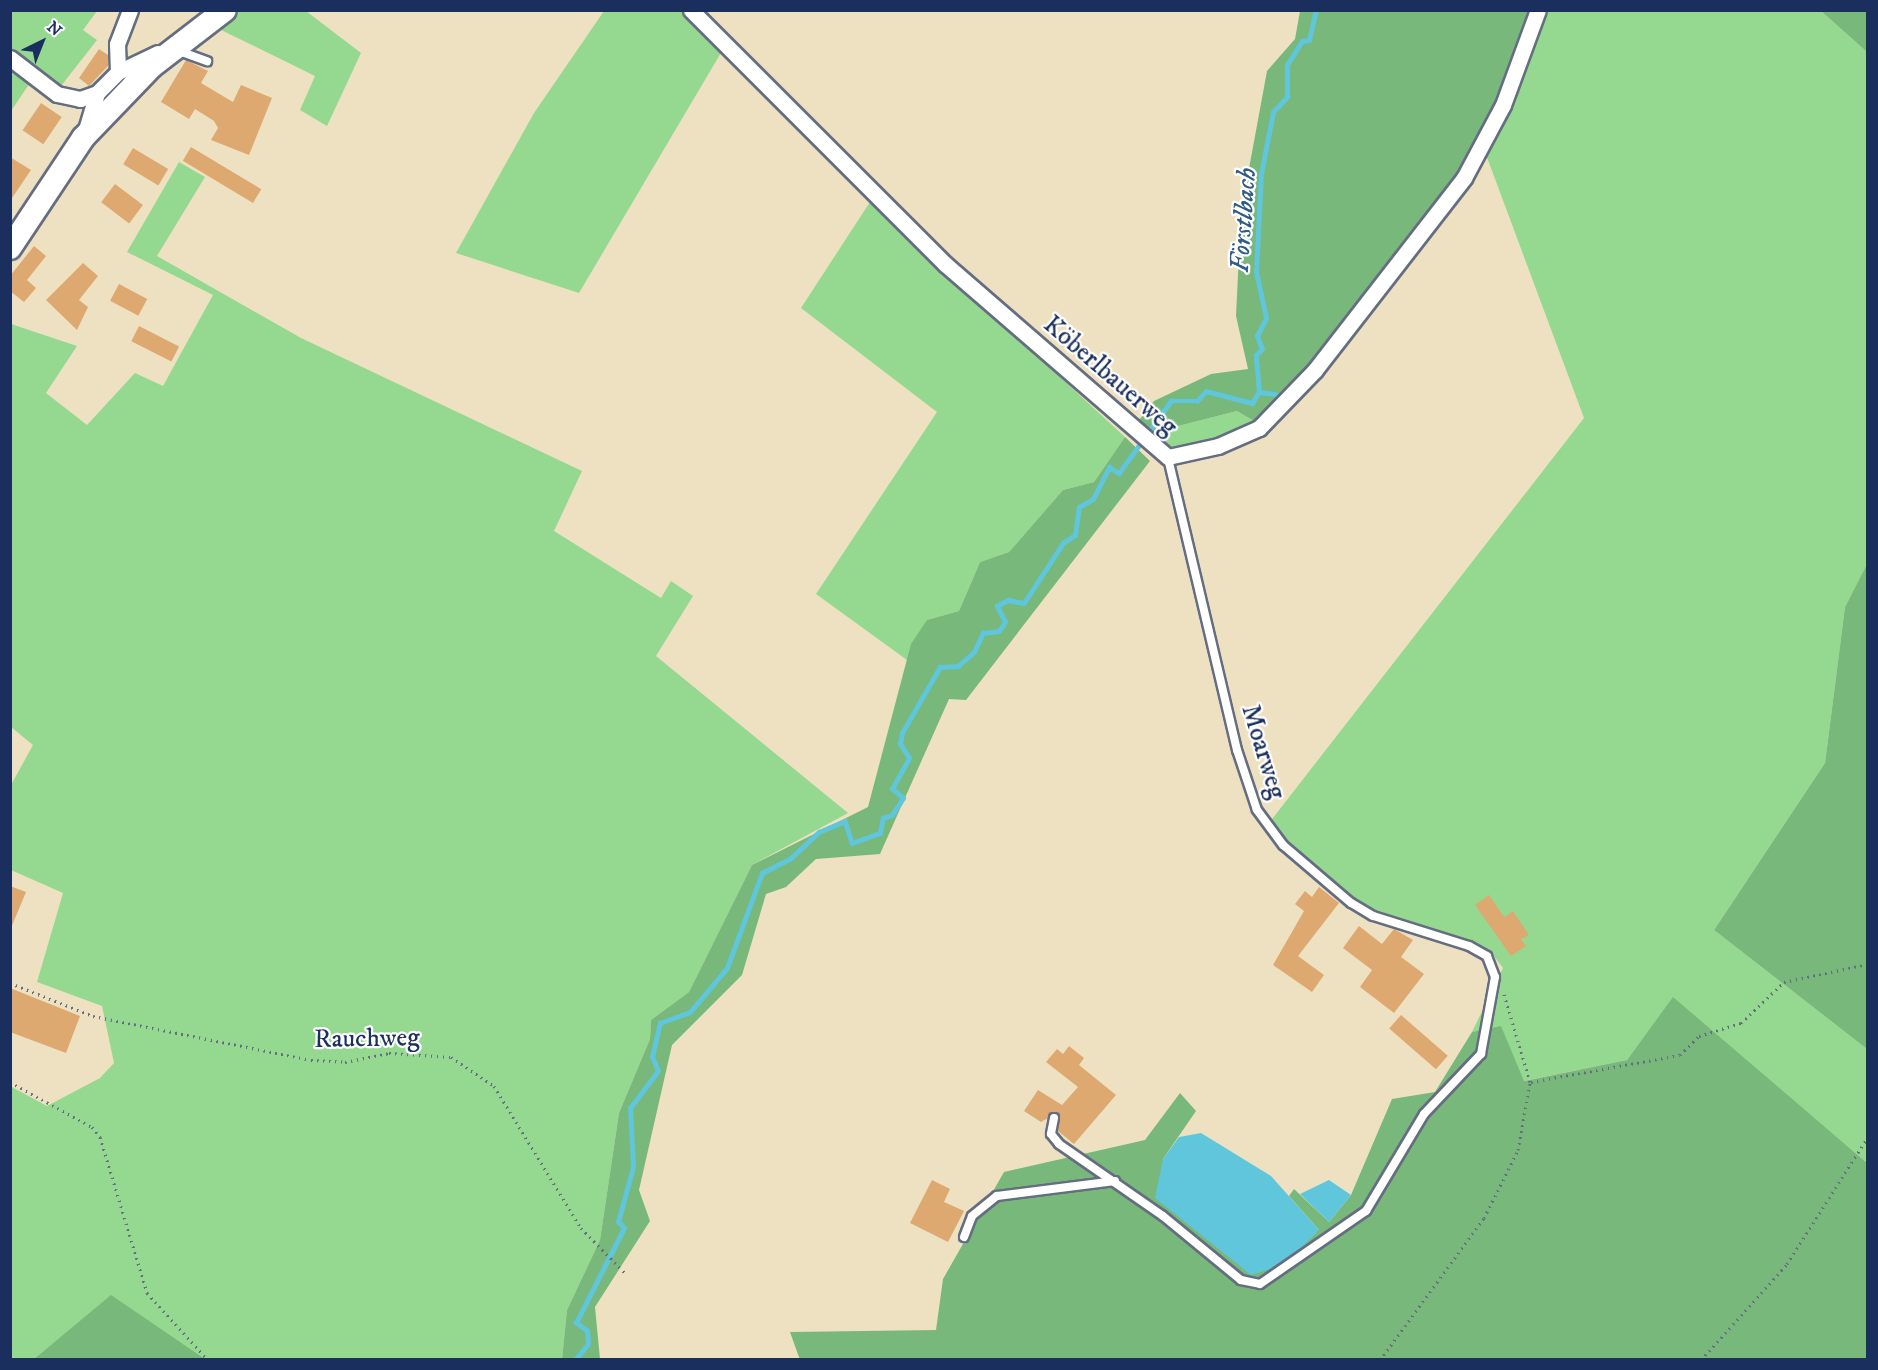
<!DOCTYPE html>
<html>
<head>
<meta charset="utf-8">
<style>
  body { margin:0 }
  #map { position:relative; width:1878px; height:1370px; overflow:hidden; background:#eee1c2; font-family:"IM FELL DW Pica",serif }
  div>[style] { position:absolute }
  .green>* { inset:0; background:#95d890 }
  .forest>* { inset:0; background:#78b87a }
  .water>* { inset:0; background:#5fc6dc }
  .stream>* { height:4.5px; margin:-2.25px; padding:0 2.25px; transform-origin:2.25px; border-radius:2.25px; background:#5fc6dc }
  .building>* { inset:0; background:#dea970; transform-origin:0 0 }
  .path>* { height:3px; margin-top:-1.5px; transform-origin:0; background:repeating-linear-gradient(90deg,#656d81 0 1.5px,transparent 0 6px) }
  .roads { filter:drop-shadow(2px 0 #656d81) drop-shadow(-2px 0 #656d81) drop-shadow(0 2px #656d81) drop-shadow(0 -2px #656d81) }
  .lane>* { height:8px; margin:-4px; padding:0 4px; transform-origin:4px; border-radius:4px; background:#fff }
  .street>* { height:15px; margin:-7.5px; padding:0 7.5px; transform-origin:7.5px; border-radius:7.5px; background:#fff }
  .secondary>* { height:22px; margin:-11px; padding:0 11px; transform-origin:11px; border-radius:11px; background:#fff }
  span { translate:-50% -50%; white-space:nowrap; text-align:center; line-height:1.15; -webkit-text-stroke:4.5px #fff; paint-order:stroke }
  .street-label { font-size:26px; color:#1b2f5e }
  .water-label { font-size:27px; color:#2f5c84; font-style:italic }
  .frame { position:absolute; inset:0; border:12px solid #1b2f5e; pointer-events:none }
  .north { position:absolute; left:12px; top:12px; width:60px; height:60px; -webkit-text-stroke:4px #fff; paint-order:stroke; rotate:43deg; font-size:16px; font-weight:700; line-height:24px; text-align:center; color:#1b2f5e }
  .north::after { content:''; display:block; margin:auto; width:21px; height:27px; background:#1b2f5e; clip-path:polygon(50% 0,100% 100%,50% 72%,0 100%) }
</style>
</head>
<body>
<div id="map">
  <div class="green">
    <i style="clip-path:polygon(11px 11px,97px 11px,83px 30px,97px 40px,61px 86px,36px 74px,11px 111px)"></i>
    <i style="clip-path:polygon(236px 11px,306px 11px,361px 53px,327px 126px,300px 110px,315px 76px,215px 27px)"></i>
    <i style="clip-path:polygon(604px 11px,685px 11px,725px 46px,579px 293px,456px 253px,534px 113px)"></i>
    <i style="clip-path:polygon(1542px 11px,1821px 11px,1867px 52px,1867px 564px,1845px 607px,1825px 763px,1714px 930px,1867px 1049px,1867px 1163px,1673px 998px,1627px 1060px,1523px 1081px,1501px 1027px,1472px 1032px,1503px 968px,1490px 951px,1357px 903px,1269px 823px,1584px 418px,1485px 152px)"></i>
    <i style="clip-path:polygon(179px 162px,205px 177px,157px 256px,301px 338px,582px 471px,554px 531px,661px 598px,671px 581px,693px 596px,656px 656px,848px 813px,752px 865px,689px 992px,651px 1020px,650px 1039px,619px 1113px,600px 1240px,567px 1310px,562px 1359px,205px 1359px,111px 1296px,34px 1359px,11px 1359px,10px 1086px,47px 1106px,100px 1078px,114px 1063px,102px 1006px,37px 982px,63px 893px,11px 870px,11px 785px,33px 745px,11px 727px,11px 324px,77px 346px,46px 393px,87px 425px,135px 373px,163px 386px,213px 295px,127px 252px)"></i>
    <i style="clip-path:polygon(870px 202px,1125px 437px,1094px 482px,1063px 490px,1009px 552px,980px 562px,959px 611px,927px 620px,907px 660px,816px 594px,937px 412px,801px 308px)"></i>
    <i style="clip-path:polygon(1237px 411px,1254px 421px,1239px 433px,1186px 449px,1159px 445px,1178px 426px)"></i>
  </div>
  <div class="forest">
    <i style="clip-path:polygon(1300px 11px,1528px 11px,1504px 83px,1467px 165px,1321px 352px,1254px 421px,1237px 411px,1178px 426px,1159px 445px,1136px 424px,1154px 401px,1211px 374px,1248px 369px,1236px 316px,1241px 212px,1267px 71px,1295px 39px)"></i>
    <i style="clip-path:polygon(1821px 11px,1867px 11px,1867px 52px)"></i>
    <i style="clip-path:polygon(1125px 437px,1150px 461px,966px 700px,949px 699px,880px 854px,816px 859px,786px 887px,766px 894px,742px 975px,672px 1045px,639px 1190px,650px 1221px,595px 1307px,600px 1359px,562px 1359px,567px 1310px,600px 1240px,619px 1113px,650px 1039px,651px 1020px,689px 992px,752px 865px,868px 807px,911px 644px,927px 620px,959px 611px,980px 562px,1009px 552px,1063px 490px,1094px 482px)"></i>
    <i style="clip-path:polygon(1867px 564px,1867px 1049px,1714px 930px,1825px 763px,1845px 607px)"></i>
    <i style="clip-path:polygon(1673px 997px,1867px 1163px,1867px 1359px,800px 1360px,790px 1332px,936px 1330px,943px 1279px,1004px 1172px,1145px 1140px,1180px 1093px,1196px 1111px,1163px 1159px,1319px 1230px,1289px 1196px,1294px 1189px,1329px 1222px,1351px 1195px,1392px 1099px,1435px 1092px,1472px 1032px,1501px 1026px,1524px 1081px,1627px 1060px)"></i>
    <i style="clip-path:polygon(111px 1295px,205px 1359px,34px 1359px)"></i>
  </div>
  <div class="water">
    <i style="clip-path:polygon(1201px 1133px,1271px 1176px,1319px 1230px,1284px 1265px,1251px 1275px,1155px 1198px,1163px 1159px,1179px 1137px)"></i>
    <i style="clip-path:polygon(1329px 1180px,1351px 1195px,1329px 1222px,1300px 1194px)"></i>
  </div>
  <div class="stream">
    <i style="left:1259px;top:392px;width:17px;rotate:7deg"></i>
    <i style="left:575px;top:1360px;width:21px;rotate:-51deg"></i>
    <i style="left:588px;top:1344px;width:13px;rotate:-94deg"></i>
    <i style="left:587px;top:1331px;width:14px;rotate:-144deg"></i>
    <i style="left:576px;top:1323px;width:106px;rotate:-63.2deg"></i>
    <i style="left:624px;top:1228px;width:8px;rotate:-135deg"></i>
    <i style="left:618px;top:1222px;width:57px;rotate:-74.7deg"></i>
    <i style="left:633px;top:1167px;width:59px;rotate:-92.9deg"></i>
    <i style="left:630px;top:1108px;width:46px;rotate:-52.9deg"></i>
    <i style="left:658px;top:1071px;width:15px;rotate:-113deg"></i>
    <i style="left:652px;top:1057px;width:35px;rotate:-77deg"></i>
    <i style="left:660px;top:1023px;width:32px;rotate:-20deg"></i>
    <i style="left:690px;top:1012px;width:57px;rotate:-49.9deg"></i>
    <i style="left:727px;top:968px;width:101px;rotate:-69.8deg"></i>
    <i style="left:762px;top:873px;width:33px;rotate:-27deg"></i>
    <i style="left:791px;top:858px;width:38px;rotate:-43deg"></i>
    <i style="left:819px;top:832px;width:28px;rotate:-23deg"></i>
    <i style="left:845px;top:821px;width:23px;rotate:72deg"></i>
    <i style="left:852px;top:843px;width:30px;rotate:-20deg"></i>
    <i style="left:880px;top:833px;width:15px;rotate:-79deg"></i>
    <i style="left:883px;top:818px;width:9px;rotate:-18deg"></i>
    <i style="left:892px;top:815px;width:20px;rotate:-57deg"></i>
    <i style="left:903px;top:798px;width:14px;rotate:-141deg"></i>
    <i style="left:892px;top:789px;width:35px;rotate:-61deg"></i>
    <i style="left:909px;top:758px;width:17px;rotate:-123deg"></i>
    <i style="left:900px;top:744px;width:11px;rotate:-80deg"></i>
    <i style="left:902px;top:733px;width:76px;rotate:-60.1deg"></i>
    <i style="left:940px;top:667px;width:18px;rotate:-3deg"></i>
    <i style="left:958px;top:666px;width:21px;rotate:-41deg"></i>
    <i style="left:974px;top:652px;width:21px;rotate:-65deg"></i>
    <i style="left:983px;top:633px;width:16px;rotate:-7deg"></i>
    <i style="left:999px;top:631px;width:11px;rotate:-56deg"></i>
    <i style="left:1005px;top:622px;width:18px;rotate:-117deg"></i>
    <i style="left:997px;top:606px;width:13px;rotate:-29deg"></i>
    <i style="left:1008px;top:600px;width:16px;rotate:11deg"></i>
    <i style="left:1024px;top:603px;width:72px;rotate:-57deg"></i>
    <i style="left:1063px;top:543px;width:14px;rotate:-34deg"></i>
    <i style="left:1075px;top:535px;width:28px;rotate:-82deg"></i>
    <i style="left:1079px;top:507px;width:16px;rotate:-30deg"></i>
    <i style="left:1093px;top:499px;width:36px;rotate:-63deg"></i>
    <i style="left:1109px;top:467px;width:12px;rotate:31deg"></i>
    <i style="left:1119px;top:473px;width:89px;rotate:-54.2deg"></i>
    <i style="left:1171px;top:401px;width:26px"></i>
    <i style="left:1197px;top:401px;width:13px;rotate:-48deg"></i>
    <i style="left:1206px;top:391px;width:48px;rotate:14.6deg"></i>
    <i style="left:1252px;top:403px;width:13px;rotate:-58deg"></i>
    <i style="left:1259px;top:392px;width:37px;rotate:-95deg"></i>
    <i style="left:1256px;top:355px;width:8px;rotate:-45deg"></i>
    <i style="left:1262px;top:349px;width:14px;rotate:-111deg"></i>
    <i style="left:1257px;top:336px;width:20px;rotate:-63deg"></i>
    <i style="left:1266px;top:318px;width:47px;rotate:-102.3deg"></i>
    <i style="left:1256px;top:272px;width:98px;rotate:-87.1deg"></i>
    <i style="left:1261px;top:174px;width:63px;rotate:-79deg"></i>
    <i style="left:1273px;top:112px;width:21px;rotate:-47deg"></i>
    <i style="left:1287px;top:97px;width:32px;rotate:-90deg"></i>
    <i style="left:1287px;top:65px;width:28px;rotate:-58deg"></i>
    <i style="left:1302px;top:41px;width:7px;rotate:-8deg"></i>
    <i style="left:1309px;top:40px;width:31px;rotate:-77deg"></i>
  </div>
  <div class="building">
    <i style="clip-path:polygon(99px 49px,108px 55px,108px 66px,89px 86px,79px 78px)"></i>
    <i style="clip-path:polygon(186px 60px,208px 71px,201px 83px,233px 102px,241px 85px,272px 98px,249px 155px,211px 140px,218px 128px,214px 121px,195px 109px,189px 119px,161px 102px)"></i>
    <i style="left:41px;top:103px;width:25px;height:33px;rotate:34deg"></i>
    <i style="left:191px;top:147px;width:82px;height:16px;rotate:31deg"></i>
    <i style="left:133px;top:148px;width:41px;height:19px;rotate:31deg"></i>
    <i style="clip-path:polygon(10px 157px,31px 170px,10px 201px)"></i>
    <i style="left:115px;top:184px;width:35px;height:23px;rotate:37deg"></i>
    <i style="clip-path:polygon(34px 246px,46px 256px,27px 280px,36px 288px,24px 302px,10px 291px,10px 276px)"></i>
    <i style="clip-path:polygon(83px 263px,98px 276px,79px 300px,88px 307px,77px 330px,46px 300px)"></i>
    <i style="left:119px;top:284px;width:32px;height:19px;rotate:28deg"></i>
    <i style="left:139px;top:326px;width:45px;height:17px;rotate:27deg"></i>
    <i style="clip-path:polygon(10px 886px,26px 892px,11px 928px,10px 928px)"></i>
    <i style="clip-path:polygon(1319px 887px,1339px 903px,1298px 956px,1324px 975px,1312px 992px,1273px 965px,1304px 911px,1295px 904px,1305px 891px,1312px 897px)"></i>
    <i style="clip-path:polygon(1489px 895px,1504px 917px,1513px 911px,1529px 935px,1521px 939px,1526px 946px,1511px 956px,1475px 905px)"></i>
    <i style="clip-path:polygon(1359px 926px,1382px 944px,1394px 929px,1413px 940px,1401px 957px,1424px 974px,1394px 1013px,1360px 987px,1372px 970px,1343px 948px)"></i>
    <i style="clip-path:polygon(10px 988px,80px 1016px,66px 1053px,10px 1032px)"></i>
    <i style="left:1401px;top:1015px;width:62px;height:18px;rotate:41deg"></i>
    <i style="clip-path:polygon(1069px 1046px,1084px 1058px,1079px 1065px,1116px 1095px,1074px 1144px,1058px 1131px,1057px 1113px,1041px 1122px,1024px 1111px,1038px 1090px,1062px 1105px,1078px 1087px,1046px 1062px,1057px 1049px,1063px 1054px)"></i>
    <i style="clip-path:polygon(932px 1180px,950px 1189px,944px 1202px,964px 1211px,948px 1242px,910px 1223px)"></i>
  </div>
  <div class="path">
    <i style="left:10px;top:983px;width:89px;rotate:21.7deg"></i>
    <i style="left:93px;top:1016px;width:222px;rotate:11.4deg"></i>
    <i style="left:311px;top:1060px;width:34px;rotate:3deg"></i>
    <i style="left:345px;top:1062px;width:45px;rotate:-11.6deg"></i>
    <i style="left:389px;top:1053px;width:62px;rotate:3.7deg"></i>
    <i style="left:451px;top:1057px;width:52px;rotate:34deg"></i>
    <i style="left:494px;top:1086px;width:167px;rotate:58.5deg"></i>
    <i style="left:581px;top:1228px;width:64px;rotate:45.6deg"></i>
    <i style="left:10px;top:1082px;width:94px;rotate:28.8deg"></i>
    <i style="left:92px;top:1127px;width:13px;rotate:51deg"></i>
    <i style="left:100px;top:1137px;width:163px;rotate:73.2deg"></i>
    <i style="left:147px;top:1293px;width:91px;rotate:47.7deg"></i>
    <i style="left:1531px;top:1082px;width:151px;rotate:-10.3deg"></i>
    <i style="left:1680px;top:1055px;width:27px;rotate:-45deg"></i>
    <i style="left:1699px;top:1036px;width:44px;rotate:-17.2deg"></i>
    <i style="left:1741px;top:1023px;width:59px;rotate:-43.6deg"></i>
    <i style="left:1784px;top:982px;width:86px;rotate:-12.1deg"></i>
    <i style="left:1380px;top:1360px;width:176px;rotate:-53.8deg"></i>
    <i style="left:1484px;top:1218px;width:76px;rotate:-63.4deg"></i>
    <i style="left:1518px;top:1150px;width:69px;rotate:-80deg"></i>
    <i style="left:1530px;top:1082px;width:92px;rotate:-106.5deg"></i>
    <i style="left:1701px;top:1360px;width:129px;rotate:-48.1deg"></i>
    <i style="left:1787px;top:1264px;width:151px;rotate:-57.5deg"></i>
  </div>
  <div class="roads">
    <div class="lane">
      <i style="left:179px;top:51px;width:30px;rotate:20deg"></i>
      <i style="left:1054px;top:1118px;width:16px;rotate:101deg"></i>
      <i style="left:1051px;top:1134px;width:13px;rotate:51deg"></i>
      <i style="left:1059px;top:1144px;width:126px;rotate:34.7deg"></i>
      <i style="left:1163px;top:1216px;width:101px;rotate:39.4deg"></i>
      <i style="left:1241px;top:1280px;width:19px;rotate:12deg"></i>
      <i style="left:1260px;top:1284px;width:129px;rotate:-34.6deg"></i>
      <i style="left:1366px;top:1211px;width:113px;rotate:-59.1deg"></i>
      <i style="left:1424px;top:1114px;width:83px;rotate:-46.5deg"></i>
      <i style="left:1481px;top:1054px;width:78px;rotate:-79.7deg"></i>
      <i style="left:1495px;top:977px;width:22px;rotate:-111deg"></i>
      <i style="left:1487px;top:956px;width:21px;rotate:-151deg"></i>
      <i style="left:1469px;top:946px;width:101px;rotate:-162.6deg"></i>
      <i style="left:1373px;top:916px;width:26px;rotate:-149deg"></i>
      <i style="left:1351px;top:903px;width:89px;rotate:-139.5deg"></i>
      <i style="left:1283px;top:845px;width:44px;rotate:-126.6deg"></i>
      <i style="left:1257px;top:810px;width:63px;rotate:-108.4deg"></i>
      <i style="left:1237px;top:750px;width:301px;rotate:-103.3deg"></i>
      <i style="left:964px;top:1237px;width:22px;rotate:-69deg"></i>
      <i style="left:972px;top:1216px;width:32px;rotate:-39deg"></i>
      <i style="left:997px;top:1196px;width:119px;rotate:-7.2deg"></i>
    </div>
    <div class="street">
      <i style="left:691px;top:10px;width:359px;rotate:45deg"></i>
      <i style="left:945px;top:264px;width:295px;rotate:40.9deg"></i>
      <i style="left:1168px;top:457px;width:51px;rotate:-12.4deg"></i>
      <i style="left:1218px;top:446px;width:45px;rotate:-23.7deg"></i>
      <i style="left:1259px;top:428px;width:81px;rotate:-46deg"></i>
      <i style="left:1315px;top:370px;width:243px;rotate:-52.2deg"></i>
      <i style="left:1464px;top:178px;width:83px;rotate:-61.9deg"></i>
      <i style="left:1503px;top:105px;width:101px;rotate:-69.8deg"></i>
      <i style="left:10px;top:58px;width:59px;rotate:37.5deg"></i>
      <i style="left:57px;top:94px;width:24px;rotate:12deg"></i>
      <i style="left:80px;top:99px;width:18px;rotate:-19deg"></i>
      <i style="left:97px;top:93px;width:30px;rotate:-45deg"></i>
      <i style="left:118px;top:72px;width:44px;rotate:-25.4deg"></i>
      <i style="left:118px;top:72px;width:28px;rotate:-92deg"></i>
      <i style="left:117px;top:44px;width:36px;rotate:-69deg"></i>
      <i style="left:85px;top:133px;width:42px;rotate:-73.3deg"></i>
    </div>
    <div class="secondary">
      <i style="left:10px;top:248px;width:132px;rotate:-56.4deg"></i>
      <i style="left:83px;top:138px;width:98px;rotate:-46.2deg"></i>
      <i style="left:151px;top:67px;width:93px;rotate:-37.6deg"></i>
    </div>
  </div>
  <div class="street-label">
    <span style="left:1110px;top:376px;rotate:41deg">Köberlbauerweg</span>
    <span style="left:1263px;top:752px;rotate:73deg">Moarweg</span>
    <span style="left:367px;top:1039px;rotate:-1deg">Rauchweg</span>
  </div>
  <div class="water-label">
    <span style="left:1244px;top:220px;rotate:-86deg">Förstlbach</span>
  </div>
  <div class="frame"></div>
  <div class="north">N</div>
</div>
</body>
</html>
